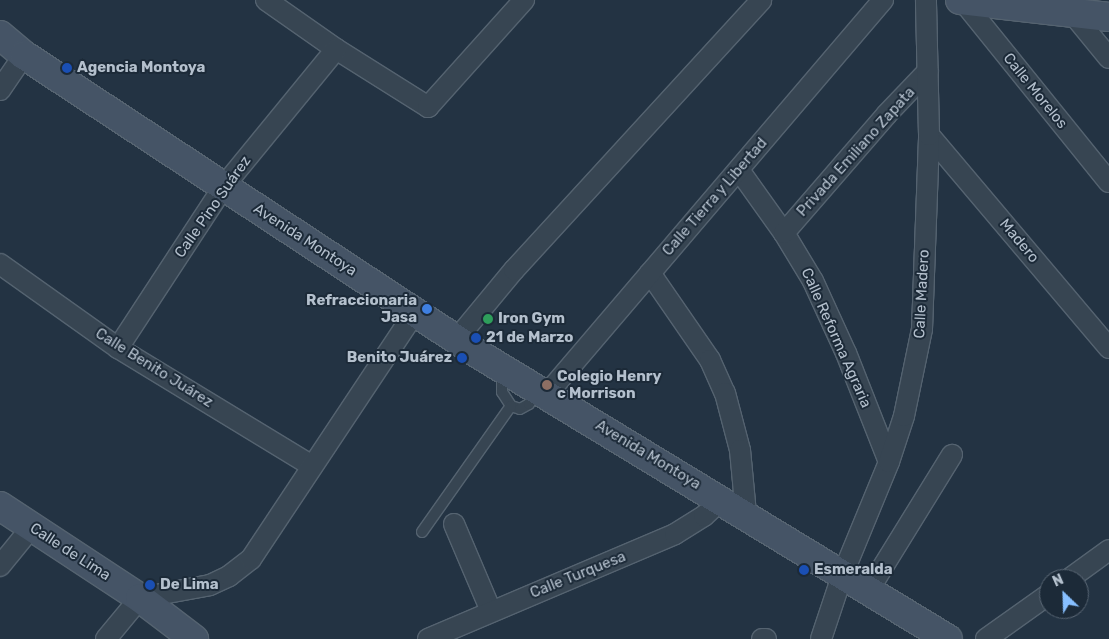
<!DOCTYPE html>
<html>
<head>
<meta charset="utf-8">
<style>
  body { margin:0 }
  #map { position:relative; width:1109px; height:639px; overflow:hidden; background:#233343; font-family:Rubik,sans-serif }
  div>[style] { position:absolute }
  .roads { filter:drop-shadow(1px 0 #556370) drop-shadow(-1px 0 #556370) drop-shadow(0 1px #556370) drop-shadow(0 -1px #556370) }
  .lane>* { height:10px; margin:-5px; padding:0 5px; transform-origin:5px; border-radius:5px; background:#374552 }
  .street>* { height:20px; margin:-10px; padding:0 10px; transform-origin:10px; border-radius:10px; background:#374552 }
  .secondary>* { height:28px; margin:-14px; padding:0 14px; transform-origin:14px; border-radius:14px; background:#455466 }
  .dots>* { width:14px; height:14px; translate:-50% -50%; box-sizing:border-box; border:2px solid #1c2a38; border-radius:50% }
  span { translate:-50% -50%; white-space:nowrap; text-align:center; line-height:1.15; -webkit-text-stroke:4px #1c2a38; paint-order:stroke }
  .poi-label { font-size:15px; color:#b4c0cd; font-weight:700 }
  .left { translate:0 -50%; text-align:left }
  .right { translate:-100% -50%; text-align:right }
  .street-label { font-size:15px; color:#b4c0cd }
  .north { position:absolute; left:1039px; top:569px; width:50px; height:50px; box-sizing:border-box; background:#1c2a38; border:1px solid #596674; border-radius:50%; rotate:336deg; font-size:14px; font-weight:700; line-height:20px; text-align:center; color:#b4c0cd }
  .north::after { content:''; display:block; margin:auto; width:18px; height:22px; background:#87bfff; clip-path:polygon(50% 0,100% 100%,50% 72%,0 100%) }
</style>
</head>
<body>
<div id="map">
  <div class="roads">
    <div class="lane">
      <i style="left:502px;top:371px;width:21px;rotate:90deg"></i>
      <i style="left:502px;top:392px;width:17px;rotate:57deg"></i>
      <i style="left:511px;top:406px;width:9px;rotate:18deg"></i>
      <i style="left:520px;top:409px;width:10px;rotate:-29deg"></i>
      <i style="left:529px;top:404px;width:16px;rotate:-60deg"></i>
      <i style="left:422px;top:532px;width:154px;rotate:-54.8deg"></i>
    </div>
    <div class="street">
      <i style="left:266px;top:0;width:85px;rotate:35deg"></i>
      <i style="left:336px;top:49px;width:109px;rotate:32.2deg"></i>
      <i style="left:428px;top:107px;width:144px;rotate:-48.1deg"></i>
      <i style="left:962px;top:0;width:234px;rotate:51.1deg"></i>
      <i style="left:1072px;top:13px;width:58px;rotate:50.6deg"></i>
      <i style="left:0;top:90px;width:42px;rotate:-55.6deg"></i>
      <i style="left:929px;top:135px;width:279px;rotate:49.8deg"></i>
      <i style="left:739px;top:170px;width:77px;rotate:54.5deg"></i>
      <i style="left:784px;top:233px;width:56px;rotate:58.9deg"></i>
      <i style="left:813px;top:281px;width:79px;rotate:65.4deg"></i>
      <i style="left:846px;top:353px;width:117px;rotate:68.5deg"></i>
      <i style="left:784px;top:233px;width:157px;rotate:-49.1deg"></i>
      <i style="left:887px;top:114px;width:59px;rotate:-46.4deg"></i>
      <i style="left:0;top:264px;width:145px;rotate:35.4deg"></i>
      <i style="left:118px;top:348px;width:227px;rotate:31.3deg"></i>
      <i style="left:650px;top:273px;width:106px;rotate:55.4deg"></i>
      <i style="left:710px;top:360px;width:36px;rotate:66deg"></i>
      <i style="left:725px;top:393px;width:59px;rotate:75.3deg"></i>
      <i style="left:740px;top:450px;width:64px;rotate:84.6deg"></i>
      <i style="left:456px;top:340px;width:91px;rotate:-50.4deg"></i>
      <i style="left:514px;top:270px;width:366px;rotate:-47.5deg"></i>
      <i style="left:118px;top:348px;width:194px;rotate:-56.8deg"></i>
      <i style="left:224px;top:186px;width:177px;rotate:-50.7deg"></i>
      <i style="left:547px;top:394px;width:518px;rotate:-49.54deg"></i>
      <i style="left:454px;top:524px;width:95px;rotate:67deg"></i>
      <i style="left:0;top:566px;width:49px;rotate:-50.8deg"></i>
      <i style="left:1069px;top:579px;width:49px;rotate:-35.9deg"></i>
      <i style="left:868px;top:591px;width:160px;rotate:-58.3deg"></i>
      <i style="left:106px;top:639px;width:53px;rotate:-50.3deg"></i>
      <i style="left:140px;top:598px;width:71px;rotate:-10.5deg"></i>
      <i style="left:210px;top:585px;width:21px;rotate:-25deg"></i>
      <i style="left:229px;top:576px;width:28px;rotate:-38deg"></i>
      <i style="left:251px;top:559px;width:296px;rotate:-56.4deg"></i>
      <i style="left:428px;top:639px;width:268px;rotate:-23deg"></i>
      <i style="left:675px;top:534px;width:34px;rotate:-32deg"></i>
      <i style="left:704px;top:516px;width:25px;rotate:-43deg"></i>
      <i style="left:762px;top:639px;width:4px"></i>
      <i style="left:821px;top:639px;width:66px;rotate:-71.6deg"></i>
      <i style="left:842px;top:576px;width:123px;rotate:-67.6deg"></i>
      <i style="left:889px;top:462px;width:48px;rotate:-71.9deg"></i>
      <i style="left:904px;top:416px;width:89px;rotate:-78.3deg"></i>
      <i style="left:922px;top:329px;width:194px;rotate:-87.9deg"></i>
      <i style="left:929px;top:135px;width:135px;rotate:-91.3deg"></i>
      <i style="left:986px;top:639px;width:77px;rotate:-35.5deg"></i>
    </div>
    <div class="secondary">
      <i style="left:960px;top:0;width:150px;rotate:6.5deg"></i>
      <i style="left:0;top:35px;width:31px;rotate:40deg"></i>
      <i style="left:24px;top:55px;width:546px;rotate:33.34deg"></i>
      <i style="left:480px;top:355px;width:547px;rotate:31.25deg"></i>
      <i style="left:0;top:506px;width:168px;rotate:33.3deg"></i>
      <i style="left:140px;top:598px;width:68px;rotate:37.2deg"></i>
    </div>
  </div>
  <div class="dots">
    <i style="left:67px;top:68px;background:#1a4fb4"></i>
    <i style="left:427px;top:309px;background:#3f7fe0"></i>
    <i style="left:488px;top:319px;background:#2e9e5b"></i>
    <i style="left:476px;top:338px;background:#1a4fb4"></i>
    <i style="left:462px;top:358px;background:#1a4fb4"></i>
    <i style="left:547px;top:385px;background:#8d6e63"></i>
    <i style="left:804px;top:570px;background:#1a4fb4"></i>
    <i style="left:150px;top:585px;background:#1a4fb4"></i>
  </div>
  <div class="poi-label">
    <span class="left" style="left:77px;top:68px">Agencia Montoya</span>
    <span class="right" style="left:417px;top:309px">Refraccionaria<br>Jasa</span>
    <span class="left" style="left:498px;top:319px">Iron Gym</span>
    <span class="left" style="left:486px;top:338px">21 de Marzo</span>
    <span class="right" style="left:452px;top:358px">Benito Juárez</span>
    <span class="left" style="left:557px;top:385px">Colegio Henry<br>c Morrison</span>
    <span class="left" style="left:814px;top:570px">Esmeralda</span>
    <span class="left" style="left:160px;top:585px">De Lima</span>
  </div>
  <div class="street-label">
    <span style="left:1035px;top:91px;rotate:51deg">Calle Morelos</span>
    <span style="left:856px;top:152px;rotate:-48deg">Privada Emiliano Zapata</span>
    <span style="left:715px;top:197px;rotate:-49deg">Calle Tierra y Libertad</span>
    <span style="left:213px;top:207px;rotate:-55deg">Calle Pino Suárez</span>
    <span style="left:305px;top:240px;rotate:33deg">Avenida Montoya</span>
    <span style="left:1019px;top:241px;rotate:50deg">Madero</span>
    <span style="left:922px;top:294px;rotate:-87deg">Calle Madero</span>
    <span style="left:836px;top:338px;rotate:66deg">Calle Reforma Agraria</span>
    <span style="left:154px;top:368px;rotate:32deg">Calle Benito Juárez</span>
    <span style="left:648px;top:455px;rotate:31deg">Avenida Montoya</span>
    <span style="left:70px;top:552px;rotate:33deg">Calle de Lima</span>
    <span style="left:578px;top:575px;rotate:-22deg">Calle Turquesa</span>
  </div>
  <div class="north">N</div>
</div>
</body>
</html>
